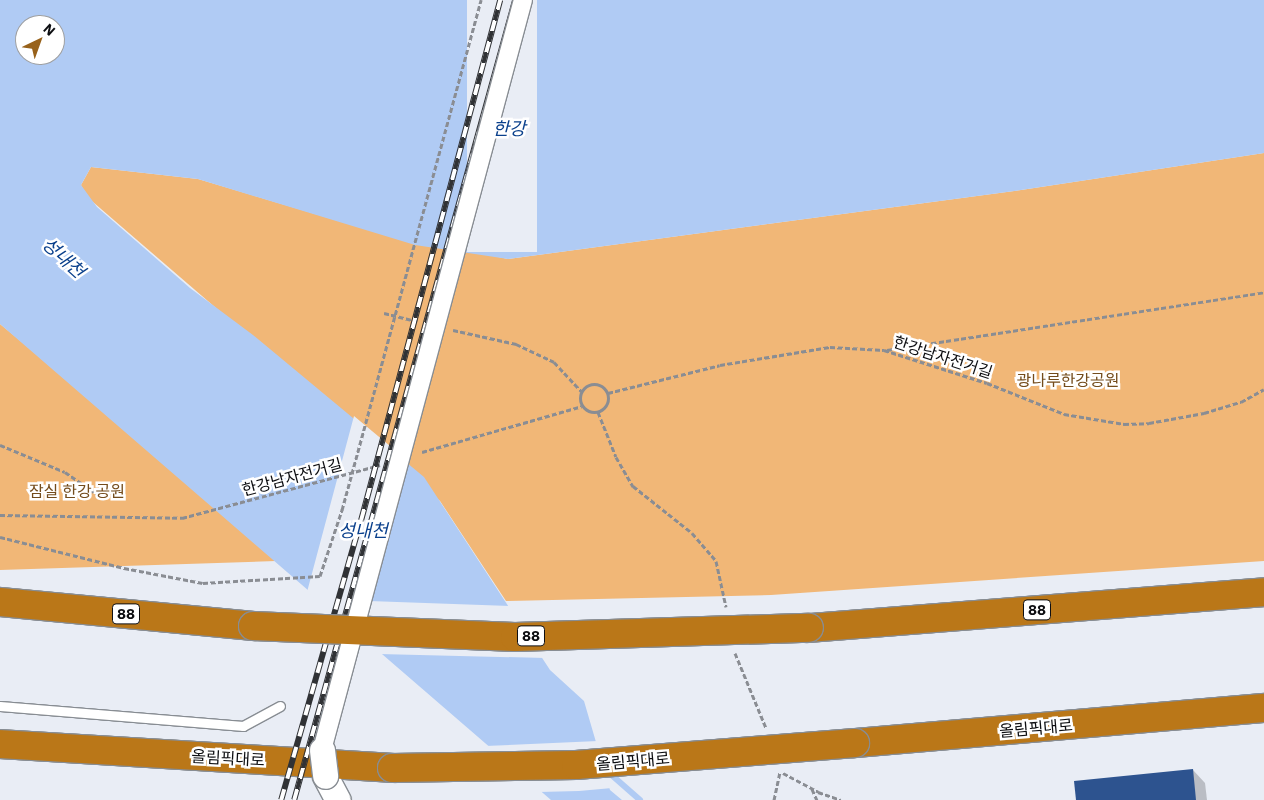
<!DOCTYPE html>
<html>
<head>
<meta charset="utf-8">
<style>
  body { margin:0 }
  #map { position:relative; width:1264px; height:800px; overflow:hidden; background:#e9edf5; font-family:"IBM Plex Sans","Noto Sans KR",sans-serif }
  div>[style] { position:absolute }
  .green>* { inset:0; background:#f1b777 }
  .water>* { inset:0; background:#b0cbf4 }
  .pier>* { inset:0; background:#e9edf5; transform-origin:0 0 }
  .shadow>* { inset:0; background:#0003 }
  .stream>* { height:6px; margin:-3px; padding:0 3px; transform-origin:3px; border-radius:3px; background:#b0cbf4 }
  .building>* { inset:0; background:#2d538f }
  .path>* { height:3px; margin-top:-1.5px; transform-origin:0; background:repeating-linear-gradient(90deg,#8a8d93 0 5px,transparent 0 7.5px) }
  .path>.ring { margin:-1.5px; padding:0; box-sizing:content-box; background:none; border:3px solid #8a8d93; border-radius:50% }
  .roads { filter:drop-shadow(1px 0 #888d93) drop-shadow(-1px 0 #888d93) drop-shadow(0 1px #888d93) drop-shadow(0 -1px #888d93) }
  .lane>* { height:9px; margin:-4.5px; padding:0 4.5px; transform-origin:4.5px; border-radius:4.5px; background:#fff }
  .secondary>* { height:25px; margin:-12.5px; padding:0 12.5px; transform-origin:12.5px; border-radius:12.5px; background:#fff }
  .highway>* { height:28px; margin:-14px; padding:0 14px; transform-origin:14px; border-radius:14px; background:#ba7718 }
  .rail>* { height:5.5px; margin-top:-2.75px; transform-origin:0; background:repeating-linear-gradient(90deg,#fff 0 11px,#303235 0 22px); box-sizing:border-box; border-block:1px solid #303235 }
  .path-bridge>* { height:3px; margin-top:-1.5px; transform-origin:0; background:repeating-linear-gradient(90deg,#8a8d93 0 5px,transparent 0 7.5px) }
  .bridges { filter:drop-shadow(1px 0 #888d93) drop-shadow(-1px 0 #888d93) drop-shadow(0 1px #888d93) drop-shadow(0 -1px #888d93) }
  .street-bridge>* { height:18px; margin:-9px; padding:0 9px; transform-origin:9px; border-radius:9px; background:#fff }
  .secondary-bridge>* { height:25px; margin:-12.5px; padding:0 12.5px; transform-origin:12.5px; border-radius:12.5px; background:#fff }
  .highway-bridge>* { height:28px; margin:-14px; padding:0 14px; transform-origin:14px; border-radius:14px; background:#ba7718 }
  span { translate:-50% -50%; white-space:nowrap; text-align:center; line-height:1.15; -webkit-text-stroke:5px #fff; paint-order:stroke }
  .shield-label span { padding:1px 4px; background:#fff; border:1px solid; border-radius:4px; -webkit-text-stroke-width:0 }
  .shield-label { font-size:15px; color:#0d0e11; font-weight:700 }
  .street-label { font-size:16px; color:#0d0e11 }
  .park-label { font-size:16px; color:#744c1c }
  .water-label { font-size:18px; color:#0a408c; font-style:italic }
  .north { position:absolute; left:15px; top:15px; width:50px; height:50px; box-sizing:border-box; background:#fff; border:1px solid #9e9fa0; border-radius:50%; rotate:42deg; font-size:14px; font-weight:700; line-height:20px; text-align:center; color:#0d0e11 }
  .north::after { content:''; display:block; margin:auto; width:18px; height:22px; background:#98621b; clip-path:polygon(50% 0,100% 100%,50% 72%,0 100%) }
</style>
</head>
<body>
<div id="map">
  <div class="green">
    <i style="clip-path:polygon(1264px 153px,1264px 561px,771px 595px,506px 601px,440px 501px,86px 196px,81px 185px,91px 167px,198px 179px,369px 230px,508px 259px,1021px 190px)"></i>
    <i style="clip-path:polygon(0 324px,23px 343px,276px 561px,0 570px)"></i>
  </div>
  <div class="water">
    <i style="clip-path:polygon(evenodd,0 0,1264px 0,1264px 153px,1021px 190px,508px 259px,415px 245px,198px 179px,91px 167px,81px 185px,97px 207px,190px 288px,253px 335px,424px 477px,550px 670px,584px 701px,610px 790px,622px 800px,551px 800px,0 324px,0 0,25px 25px,55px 25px,55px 55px,25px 55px,25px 25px)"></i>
  </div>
  <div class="pier">
    <i style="left:467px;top:0;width:70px;height:252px"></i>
    <i style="clip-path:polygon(354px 416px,408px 461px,369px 601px,512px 606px,545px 658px,379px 654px,307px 592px)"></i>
    <i style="clip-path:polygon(598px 741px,612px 788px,579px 791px,539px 792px,485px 746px)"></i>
  </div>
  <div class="shadow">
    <i style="clip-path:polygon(1193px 770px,1205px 783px,1207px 800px,1077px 800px)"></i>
  </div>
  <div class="stream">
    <i style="left:607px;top:771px;width:44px;rotate:41.3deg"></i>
  </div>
  <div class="building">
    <i style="clip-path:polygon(1193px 769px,1196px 800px,1076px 800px,1074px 781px)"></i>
  </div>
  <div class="path">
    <i style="left:384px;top:313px;width:34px;rotate:14deg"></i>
    <i style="left:453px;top:330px;width:65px;rotate:12.5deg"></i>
    <i style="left:516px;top:344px;width:42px;rotate:25.3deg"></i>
    <i style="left:554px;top:362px;width:40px;rotate:47deg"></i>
    <i style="left:887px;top:350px;width:381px;rotate:-8.7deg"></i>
    <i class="ring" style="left:580px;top:384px;width:25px;height:25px"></i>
    <i style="left:608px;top:393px;width:115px;rotate:-14deg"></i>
    <i style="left:720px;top:365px;width:111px;rotate:-9.3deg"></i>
    <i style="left:830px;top:347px;width:54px;rotate:3.2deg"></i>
    <i style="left:884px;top:350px;width:108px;rotate:17.8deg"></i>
    <i style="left:987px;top:383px;width:83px;rotate:21.9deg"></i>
    <i style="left:1064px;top:414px;width:61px;rotate:9.5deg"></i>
    <i style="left:1124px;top:424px;width:25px;rotate:-2deg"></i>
    <i style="left:1149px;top:423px;width:56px;rotate:-10.3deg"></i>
    <i style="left:1204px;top:413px;width:39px;rotate:-17deg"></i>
    <i style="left:1241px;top:402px;width:26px;rotate:-29deg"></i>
    <i style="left:598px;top:412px;width:48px;rotate:68.2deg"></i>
    <i style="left:616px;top:457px;width:34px;rotate:60deg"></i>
    <i style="left:633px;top:486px;width:75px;rotate:38.5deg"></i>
    <i style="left:692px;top:533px;width:37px;rotate:49deg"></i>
    <i style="left:716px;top:561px;width:47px;rotate:77.7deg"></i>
    <i style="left:0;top:445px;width:70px;rotate:22.6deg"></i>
    <i style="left:65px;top:472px;width:47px;rotate:34.7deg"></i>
    <i style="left:422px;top:452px;width:166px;rotate:-16deg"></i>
    <i style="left:0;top:515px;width:182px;rotate:0.9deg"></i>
    <i style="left:182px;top:518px;width:205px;rotate:-15deg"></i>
    <i style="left:0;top:537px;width:128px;rotate:14deg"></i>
    <i style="left:124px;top:568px;width:80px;rotate:10.8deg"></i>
    <i style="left:203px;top:583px;width:117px;rotate:-3.4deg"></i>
    <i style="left:735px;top:653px;width:81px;rotate:67.5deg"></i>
    <i style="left:783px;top:773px;width:40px;rotate:28deg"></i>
    <i style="left:818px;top:792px;width:24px;rotate:19deg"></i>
    <i style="left:812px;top:789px;width:12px;rotate:66deg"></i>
    <i style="left:774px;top:800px;width:29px;rotate:-78deg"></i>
  </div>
  <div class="roads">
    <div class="lane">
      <i style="left:0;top:706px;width:244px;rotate:4.7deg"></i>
      <i style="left:243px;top:726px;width:42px;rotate:-28.4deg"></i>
    </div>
    <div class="secondary">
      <i style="left:325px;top:776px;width:27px;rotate:62deg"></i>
    </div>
    <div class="highway">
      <i style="left:0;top:602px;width:254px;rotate:5.4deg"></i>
      <i style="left:809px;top:628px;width:456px;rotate:-4.5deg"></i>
      <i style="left:855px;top:743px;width:410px;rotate:-4.9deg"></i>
      <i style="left:0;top:744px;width:393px;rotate:3.5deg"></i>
    </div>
  </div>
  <div class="rail">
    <i style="left:281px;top:800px;width:291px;rotate:-74.1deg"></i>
    <i style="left:361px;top:520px;width:538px;rotate:-75.03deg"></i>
    <i style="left:294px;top:800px;width:830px;rotate:-74.56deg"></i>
  </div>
  <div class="path-bridge">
    <i style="left:320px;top:576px;width:70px;rotate:-71.6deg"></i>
    <i style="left:342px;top:510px;width:529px;rotate:-74.75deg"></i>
  </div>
  <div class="bridges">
    <div class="street-bridge">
      <i style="left:322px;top:750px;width:776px;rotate:-75deg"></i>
    </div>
    <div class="secondary-bridge">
      <i style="left:322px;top:750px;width:26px;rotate:83deg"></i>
    </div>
    <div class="highway-bridge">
      <i style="left:253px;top:626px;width:262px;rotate:2.4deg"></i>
      <i style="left:515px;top:637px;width:294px;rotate:-1.8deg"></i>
      <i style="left:392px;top:768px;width:184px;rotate:-0.9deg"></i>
      <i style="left:576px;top:765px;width:280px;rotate:-4.5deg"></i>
    </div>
  </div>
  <div class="shield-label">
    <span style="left:1037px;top:610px">88</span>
    <span style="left:126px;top:614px">88</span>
    <span style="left:531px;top:636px">88</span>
  </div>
  <div class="street-label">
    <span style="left:943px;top:357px;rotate:18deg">한강남자전거길</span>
    <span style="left:292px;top:477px;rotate:-15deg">한강남자전거길</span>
    <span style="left:1036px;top:728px;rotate:-5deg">올림픽대로</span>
    <span style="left:228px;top:758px;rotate:3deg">올림픽대로</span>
    <span style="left:633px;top:761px;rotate:-5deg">올림픽대로</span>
  </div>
  <div class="park-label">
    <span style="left:1068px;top:380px">광나루한강공원</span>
    <span style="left:77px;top:491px">잠실 한강 공원</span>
  </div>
  <div class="water-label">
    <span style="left:509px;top:129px">한강</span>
    <span style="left:63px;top:258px;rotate:42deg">성내천</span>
    <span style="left:363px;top:531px">성내천</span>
  </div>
  <div class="north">N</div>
</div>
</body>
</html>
